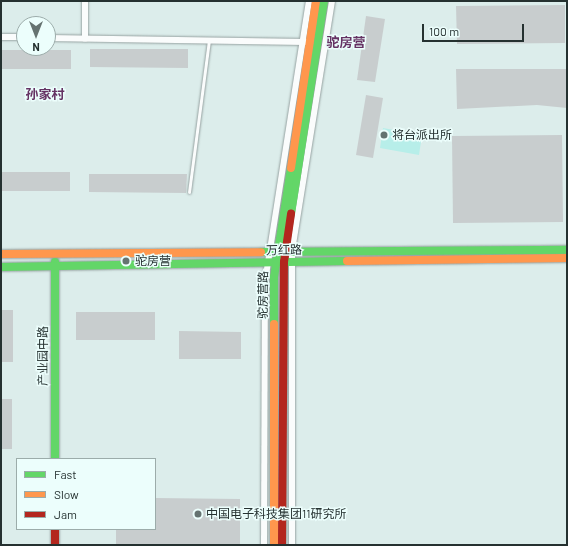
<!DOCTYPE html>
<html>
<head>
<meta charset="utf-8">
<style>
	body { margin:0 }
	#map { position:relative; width:568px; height:546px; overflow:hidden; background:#dcedeb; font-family:Barlow,"Noto Sans SC",sans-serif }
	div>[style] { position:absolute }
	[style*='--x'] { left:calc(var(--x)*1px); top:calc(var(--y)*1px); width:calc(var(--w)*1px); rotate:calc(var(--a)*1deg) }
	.green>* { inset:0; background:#b7eee9 }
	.building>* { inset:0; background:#c8cdce }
	.roads { filter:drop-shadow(0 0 1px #96a2a1) drop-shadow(0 0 1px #96a2a1) }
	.lane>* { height:3px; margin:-1.5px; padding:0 1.5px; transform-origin:1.5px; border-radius:1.5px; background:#fafcfc }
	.street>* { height:5.5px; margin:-2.75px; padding:0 2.75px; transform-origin:2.75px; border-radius:2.75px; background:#fafcfc }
	.fast>* { height:8px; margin:-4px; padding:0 4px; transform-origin:4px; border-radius:4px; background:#63d668 }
	.slow>* { height:8px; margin:-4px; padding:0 4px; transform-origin:4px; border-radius:4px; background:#ff974d }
	.jam>* { height:8px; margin:-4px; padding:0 4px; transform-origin:4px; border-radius:4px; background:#b3261e }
	.dots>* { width:11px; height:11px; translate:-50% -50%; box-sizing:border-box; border:2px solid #ecfefc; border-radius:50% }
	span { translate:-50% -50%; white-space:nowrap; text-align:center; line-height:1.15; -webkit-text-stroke:3px #ecfefc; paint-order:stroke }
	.poi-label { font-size:12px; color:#253130 }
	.left { translate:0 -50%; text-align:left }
	.street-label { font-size:12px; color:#253130 }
	.neighbourhood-label { font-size:13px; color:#653263; font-weight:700 }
	.frame { position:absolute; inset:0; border:2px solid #253130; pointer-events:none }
	.legend { position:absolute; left:16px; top:458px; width:140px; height:72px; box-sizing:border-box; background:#ecfefc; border:1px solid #9cacaa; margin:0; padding:5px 7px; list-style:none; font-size:12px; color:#253130 }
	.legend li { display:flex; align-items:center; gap:8px; height:20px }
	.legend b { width:20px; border:1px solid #9cacaa }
	.north { position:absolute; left:16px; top:16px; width:40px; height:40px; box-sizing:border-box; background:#ecfefc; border:1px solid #9cacaa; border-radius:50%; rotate:180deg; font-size:11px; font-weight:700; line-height:16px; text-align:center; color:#253130 }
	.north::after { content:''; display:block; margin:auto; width:14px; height:18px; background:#657371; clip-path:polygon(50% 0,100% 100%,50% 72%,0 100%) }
	.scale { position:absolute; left:422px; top:24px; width:102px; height:18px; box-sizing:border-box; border:2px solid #253130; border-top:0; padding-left:5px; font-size:12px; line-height:14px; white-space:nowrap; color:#253130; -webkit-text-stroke:3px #ecfefc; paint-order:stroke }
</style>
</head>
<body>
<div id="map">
	<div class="green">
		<div style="clip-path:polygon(383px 128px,422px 135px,419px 155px,380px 148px)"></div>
	</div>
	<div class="building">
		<div style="clip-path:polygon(565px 5px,565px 43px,457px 44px,456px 6px)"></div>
		<div style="clip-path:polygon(366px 16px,385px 19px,375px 82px,357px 80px)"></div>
		<div style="clip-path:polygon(90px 49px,188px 49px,188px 68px,90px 67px)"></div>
		<div style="clip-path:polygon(1px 50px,71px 50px,71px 69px,1px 69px)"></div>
		<div style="clip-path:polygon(456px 69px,567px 69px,567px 108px,537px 105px,457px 109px)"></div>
		<div style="clip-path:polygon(366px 95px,383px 98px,373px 158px,356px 155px)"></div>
		<div style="clip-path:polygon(562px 135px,563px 222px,453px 223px,452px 136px)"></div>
		<div style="clip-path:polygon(1px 172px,70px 172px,70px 191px,1px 191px)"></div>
		<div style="clip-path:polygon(89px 174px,187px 174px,186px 193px,89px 192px)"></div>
		<div style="clip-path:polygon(1px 310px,13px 310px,13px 362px,1px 362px)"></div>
		<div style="clip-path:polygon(76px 312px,155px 312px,155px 340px,76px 340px)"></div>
		<div style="clip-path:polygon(179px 331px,241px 332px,241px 359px,179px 359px)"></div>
		<div style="clip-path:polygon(1px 399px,12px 399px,12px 449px,1px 449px)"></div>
		<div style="clip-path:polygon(155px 498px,240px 499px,240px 545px,116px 545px,116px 529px,155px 529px)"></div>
	</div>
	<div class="roads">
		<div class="lane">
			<div style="--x:189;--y:192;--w:152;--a:-82.5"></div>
		</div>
		<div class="street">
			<div style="--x:1;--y:37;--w:23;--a:0"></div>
			<div style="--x:48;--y:38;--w:257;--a:0.9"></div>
			<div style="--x:85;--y:39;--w:38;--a:-90"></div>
			<div style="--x:264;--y:545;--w:263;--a:-89.8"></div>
			<div style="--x:265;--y:282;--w:284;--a:-81.1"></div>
			<div style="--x:292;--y:545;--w:294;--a:-90"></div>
			<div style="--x:292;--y:251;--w:253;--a:-80.9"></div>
		</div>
		<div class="fast">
			<div style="--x:291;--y:214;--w:216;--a:-81.2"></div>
			<div style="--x:261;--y:252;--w:306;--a:-0.4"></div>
			<div style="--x:55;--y:262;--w:197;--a:90"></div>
			<div style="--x:1;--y:267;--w:346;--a:-1"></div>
			<div style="--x:274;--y:324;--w:47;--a:-90"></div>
			<div style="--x:274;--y:277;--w:110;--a:-81.1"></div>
		</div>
		<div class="slow">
			<div style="--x:291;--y:168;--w:169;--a:-81.5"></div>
			<div style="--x:1;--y:254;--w:260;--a:-0.4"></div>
			<div style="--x:347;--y:261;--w:220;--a:-0.8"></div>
			<div style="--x:274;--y:324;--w:221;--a:90"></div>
		</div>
		<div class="jam">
			<div style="--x:55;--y:529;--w:16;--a:90"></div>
			<div style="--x:282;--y:545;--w:283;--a:-89.6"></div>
			<div style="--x:284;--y:262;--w:49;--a:-81.7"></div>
		</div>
	</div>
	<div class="dots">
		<div style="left:384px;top:135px;background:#657371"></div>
		<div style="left:126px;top:261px;background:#657371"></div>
		<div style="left:198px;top:514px;background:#657371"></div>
	</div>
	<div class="poi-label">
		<span class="left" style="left:392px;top:135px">将台派出所</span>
		<span class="left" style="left:135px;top:261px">驼房营</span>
		<span class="left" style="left:206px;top:514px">中国电子科技集团11研究所</span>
	</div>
	<div class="street-label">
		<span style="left:284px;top:250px;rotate:-1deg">万红路</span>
		<span style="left:263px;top:295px;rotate:-89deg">驼房营路</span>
		<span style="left:43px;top:356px;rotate:-90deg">产业园中路</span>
	</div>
	<div class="neighbourhood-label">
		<span style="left:346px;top:42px">驼房营</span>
		<span style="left:45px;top:94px">孙家村</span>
	</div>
	<div class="frame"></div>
	<ul class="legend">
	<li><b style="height:5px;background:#63d668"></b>Fast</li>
	<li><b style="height:5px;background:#ff974d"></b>Slow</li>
	<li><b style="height:5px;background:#b3261e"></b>Jam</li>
	</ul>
	<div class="north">N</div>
	<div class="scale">100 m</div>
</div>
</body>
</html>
